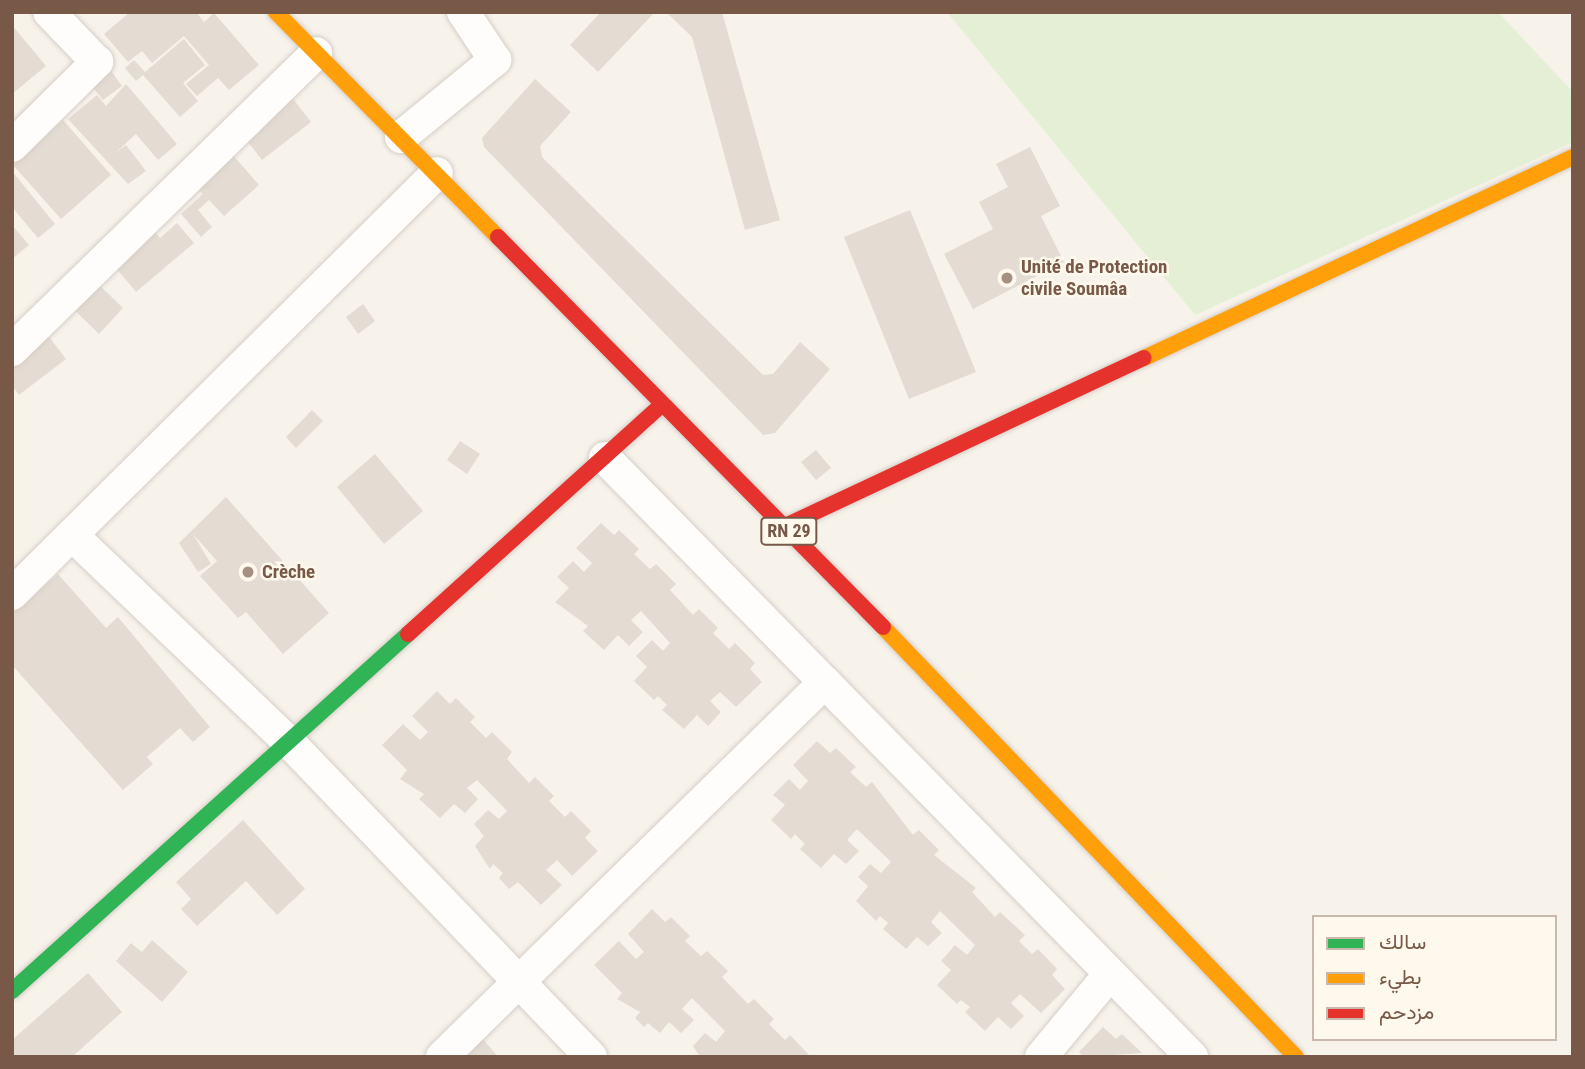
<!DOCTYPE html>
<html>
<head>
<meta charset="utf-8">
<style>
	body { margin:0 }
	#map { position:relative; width:1585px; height:1069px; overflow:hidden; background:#f7f3eb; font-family:"Roboto Condensed",Vazirmatn,sans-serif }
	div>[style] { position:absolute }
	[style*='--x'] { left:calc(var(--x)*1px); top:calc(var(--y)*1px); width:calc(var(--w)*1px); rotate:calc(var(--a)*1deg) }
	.green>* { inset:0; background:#e4efd5 }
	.building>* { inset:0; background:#e4dbd2 }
	.roads { filter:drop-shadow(0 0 2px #d6cec8) drop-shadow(0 0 2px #d6cec8) }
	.street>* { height:32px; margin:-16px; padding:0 16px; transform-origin:16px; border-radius:16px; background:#fefdfc }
	.fast>* { height:16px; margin:-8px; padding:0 8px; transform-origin:8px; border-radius:8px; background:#30b455 }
	.slow>* { height:16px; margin:-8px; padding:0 8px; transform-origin:8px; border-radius:8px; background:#ff9f0a }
	.jam>* { height:16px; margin:-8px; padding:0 8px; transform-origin:8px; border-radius:8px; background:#e5322d }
	.dots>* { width:19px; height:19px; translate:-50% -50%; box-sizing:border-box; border:4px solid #fff8ed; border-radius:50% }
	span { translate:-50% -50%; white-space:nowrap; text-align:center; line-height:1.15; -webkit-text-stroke:5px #fff8ed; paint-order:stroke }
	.shield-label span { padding:2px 5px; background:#fff8ed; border:2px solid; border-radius:5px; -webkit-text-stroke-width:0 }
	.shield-label { font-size:18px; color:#785948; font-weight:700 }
	.poi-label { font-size:19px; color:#785948; font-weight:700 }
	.left { translate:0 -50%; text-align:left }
	.frame { position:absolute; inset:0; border:14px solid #785948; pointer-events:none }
	.legend { position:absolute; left:1312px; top:915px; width:245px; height:126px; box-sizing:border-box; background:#fff8ed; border:2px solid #c9b8ab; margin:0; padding:9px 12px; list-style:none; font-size:21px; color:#785948 }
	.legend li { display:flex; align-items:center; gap:14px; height:35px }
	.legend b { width:35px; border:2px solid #c9b8ab }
</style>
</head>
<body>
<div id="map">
	<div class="green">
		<div style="clip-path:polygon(947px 12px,1498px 12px,1573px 92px,1573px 142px,1195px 315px)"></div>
	</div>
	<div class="building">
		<div style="clip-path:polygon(130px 12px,196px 12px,204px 22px,214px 13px,259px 65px,229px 90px,218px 78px,197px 96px,186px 84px,209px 65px,184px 36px,152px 63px,142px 51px,128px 62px,104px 34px)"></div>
		<div style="clip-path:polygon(601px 12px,655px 12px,598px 72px,570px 45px)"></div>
		<div style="clip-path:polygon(666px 12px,722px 12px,780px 220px,745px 230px,692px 37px)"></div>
		<div style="clip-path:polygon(12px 25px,46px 66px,12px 94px)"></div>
		<div style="clip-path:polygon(184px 39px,205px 65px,183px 83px,198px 101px,180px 117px,143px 75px,136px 81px,125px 68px,134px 60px,145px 72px)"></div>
		<div style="clip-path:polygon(109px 68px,122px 86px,103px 100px,89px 83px)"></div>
		<div style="clip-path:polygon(535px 79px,571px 112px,540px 146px,542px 157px,763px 375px,773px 374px,800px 342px,830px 369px,775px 433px,763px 435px,484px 147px,482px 138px)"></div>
		<div style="clip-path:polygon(126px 84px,177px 144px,158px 160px,136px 134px,114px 154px,126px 145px,146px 171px,128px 184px,68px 119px,97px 95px,106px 106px)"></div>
		<div style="clip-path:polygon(287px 91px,311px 122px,262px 160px,238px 129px)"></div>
		<div style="clip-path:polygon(63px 120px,111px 175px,61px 219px,13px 165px)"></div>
		<div style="clip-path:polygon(225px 146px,259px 185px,224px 216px,209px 200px,198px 210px,212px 227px,201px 237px,181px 214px,203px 194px,189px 179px)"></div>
		<div style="clip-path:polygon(1030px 147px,1060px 206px,1041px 216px,1064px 262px,973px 309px,944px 254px,993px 229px,979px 202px,1008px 187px,996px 164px)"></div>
		<div style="clip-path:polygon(12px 171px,55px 224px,38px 238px,12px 207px)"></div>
		<div style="clip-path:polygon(910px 210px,976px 372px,909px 399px,844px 237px)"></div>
		<div style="clip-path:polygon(143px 217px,160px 238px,177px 223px,194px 243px,136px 292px,102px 251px)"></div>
		<div style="clip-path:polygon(12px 225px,29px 245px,12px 259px)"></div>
		<div style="clip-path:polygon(84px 270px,123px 308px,99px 334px,60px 296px)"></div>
		<div style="clip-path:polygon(363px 304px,375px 321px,358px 334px,346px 317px)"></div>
		<div style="clip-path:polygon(40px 325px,66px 359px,19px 395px,12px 386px,12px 346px)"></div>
		<div style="clip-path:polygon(312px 410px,323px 421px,296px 448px,286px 437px)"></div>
		<div style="clip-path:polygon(460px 441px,480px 454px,467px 474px,447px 460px)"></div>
		<div style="clip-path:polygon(816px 450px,831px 468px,816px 480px,801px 462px)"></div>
		<div style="clip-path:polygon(375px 454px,423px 511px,384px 544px,337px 487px)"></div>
		<div style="clip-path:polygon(226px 497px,329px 613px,283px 654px,246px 612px,238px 618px,200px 576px,217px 561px,193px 534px,211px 564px,198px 572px,179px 543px)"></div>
		<div style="clip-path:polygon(601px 523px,614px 535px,619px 530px,639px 549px,634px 554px,650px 569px,656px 564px,676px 584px,670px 590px,693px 615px,699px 609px,718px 628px,713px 633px,729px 649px,735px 643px,755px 663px,750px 669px,762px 682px,736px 707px,720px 692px,710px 701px,721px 712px,708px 726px,697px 715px,684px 729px,662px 710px,667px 705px,658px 696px,654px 700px,634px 681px,647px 667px,636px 656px,652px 640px,663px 651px,670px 643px,641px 611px,631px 620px,643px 632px,629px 646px,618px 635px,604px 650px,583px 631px,588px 626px,555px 602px,569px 588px,557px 577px,573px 561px,584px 572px,592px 563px,576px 548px)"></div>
		<div style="clip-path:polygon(58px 574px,106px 628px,118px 617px,210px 727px,193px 742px,180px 728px,147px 757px,153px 764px,123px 790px,12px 665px,12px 614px)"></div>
		<div style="clip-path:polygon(437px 691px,450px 704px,456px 698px,475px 717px,470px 722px,486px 738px,492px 732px,512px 752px,507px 759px,529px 783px,535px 777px,554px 796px,549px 801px,565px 817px,571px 811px,591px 831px,585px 838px,598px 851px,572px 876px,557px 860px,546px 870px,562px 885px,541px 905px,518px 882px,509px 889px,499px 878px,503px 873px,493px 864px,490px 869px,475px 846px,484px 836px,474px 824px,488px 810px,499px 819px,507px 811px,477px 780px,467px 788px,478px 799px,465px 813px,454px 804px,440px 818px,419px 799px,424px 794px,400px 779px,407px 770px,382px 745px,403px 724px,420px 740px,428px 732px,412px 716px)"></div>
		<div style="clip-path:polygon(817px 741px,830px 753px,836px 748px,856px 767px,850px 772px,866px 787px,872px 782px,913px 835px,919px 830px,939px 850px,934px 855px,976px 888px,972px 892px,995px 917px,1000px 912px,1025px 935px,1019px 941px,1032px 954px,1038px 949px,1057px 969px,1052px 975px,1065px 989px,1041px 1013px,1020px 994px,1011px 1003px,1024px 1016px,1011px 1029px,998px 1017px,985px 1031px,965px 1012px,970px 1007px,961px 1000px,957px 1004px,937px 985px,951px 970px,941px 961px,955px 945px,967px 955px,975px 945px,940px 911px,931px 922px,942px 933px,928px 946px,917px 937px,906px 949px,883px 929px,888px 923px,880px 916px,876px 921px,856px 901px,868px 886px,858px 877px,870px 864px,881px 873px,891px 862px,857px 829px,847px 840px,859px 851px,846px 864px,834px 854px,821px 868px,800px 849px,805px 844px,795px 834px,791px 839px,771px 820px,785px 805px,773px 795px,789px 779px,800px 790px,808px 781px,793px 765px)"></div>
		<div style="clip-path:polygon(243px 820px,305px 889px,277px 915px,246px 881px,197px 926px,181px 909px,191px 899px,176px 882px)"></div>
		<div style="clip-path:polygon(652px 909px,665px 922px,671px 917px,690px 936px,685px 941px,701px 956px,707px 951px,728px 971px,722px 977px,748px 1004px,754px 999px,774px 1019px,769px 1024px,785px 1040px,790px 1035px,811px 1057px,700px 1057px,693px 1046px,705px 1033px,716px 1042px,725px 1031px,692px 998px,682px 1009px,694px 1020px,681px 1033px,669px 1022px,660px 1033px,648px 1023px,644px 1027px,635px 1018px,640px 1012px,617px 999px,622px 993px,594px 965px,619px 941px,636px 959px,644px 952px,628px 934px)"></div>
		<div style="clip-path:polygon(152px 940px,188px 972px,162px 1002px,116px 961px,131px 943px,142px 952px)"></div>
		<div style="clip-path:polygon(88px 973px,122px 1012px,72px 1057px,12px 1057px,12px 1040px)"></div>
		<div style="clip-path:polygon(1103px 1027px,1116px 1039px,1122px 1034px,1142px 1053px,1084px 1057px,1079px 1052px)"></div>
		<div style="clip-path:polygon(483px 1039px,498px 1057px,463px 1057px)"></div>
	</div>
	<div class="roads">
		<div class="street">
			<div style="--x:401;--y:137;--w:122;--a:-39.3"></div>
			<div style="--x:495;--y:60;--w:58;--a:-123.7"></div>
			<div style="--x:12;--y:146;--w:120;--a:-44.7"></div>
			<div style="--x:97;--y:62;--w:69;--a:-133.8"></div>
			<div style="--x:12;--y:350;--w:425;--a:-44.3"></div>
			<div style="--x:605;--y:458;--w:839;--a:45.58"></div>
			<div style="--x:72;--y:535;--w:301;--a:43.7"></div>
			<div style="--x:290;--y:743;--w:435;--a:46.2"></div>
			<div style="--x:12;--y:594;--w:598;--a:-44.73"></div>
			<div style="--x:442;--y:1057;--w:536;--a:-44.4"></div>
			<div style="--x:1041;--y:1057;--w:108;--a:-50.3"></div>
		</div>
		<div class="fast">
			<div style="--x:12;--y:991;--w:533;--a:-42.04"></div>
		</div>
		<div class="slow">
			<div style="--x:276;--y:12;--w:316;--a:45.4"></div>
			<div style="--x:1144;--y:358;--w:474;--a:-25.1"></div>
			<div style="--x:883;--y:627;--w:596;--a:46.16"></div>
		</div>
		<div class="jam">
			<div style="--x:498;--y:237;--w:548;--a:45.37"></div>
			<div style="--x:785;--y:526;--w:396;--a:-25.1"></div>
			<div style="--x:408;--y:634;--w:341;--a:-42.1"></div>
		</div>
	</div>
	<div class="dots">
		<div style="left:1007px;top:278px;background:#a48f81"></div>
		<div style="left:248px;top:572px;background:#a48f81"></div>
	</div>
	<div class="shield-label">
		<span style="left:789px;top:531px">RN 29</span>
	</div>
	<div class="poi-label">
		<span class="left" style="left:1021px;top:278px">Unité de Protection<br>civile Soumâa</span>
		<span class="left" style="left:262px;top:572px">Crèche</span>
	</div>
	<div class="frame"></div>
	<ul class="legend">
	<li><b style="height:9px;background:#30b455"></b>سالك</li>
	<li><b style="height:9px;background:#ff9f0a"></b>بطيء</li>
	<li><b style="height:9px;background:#e5322d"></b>مزدحم</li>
	</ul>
</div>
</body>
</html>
